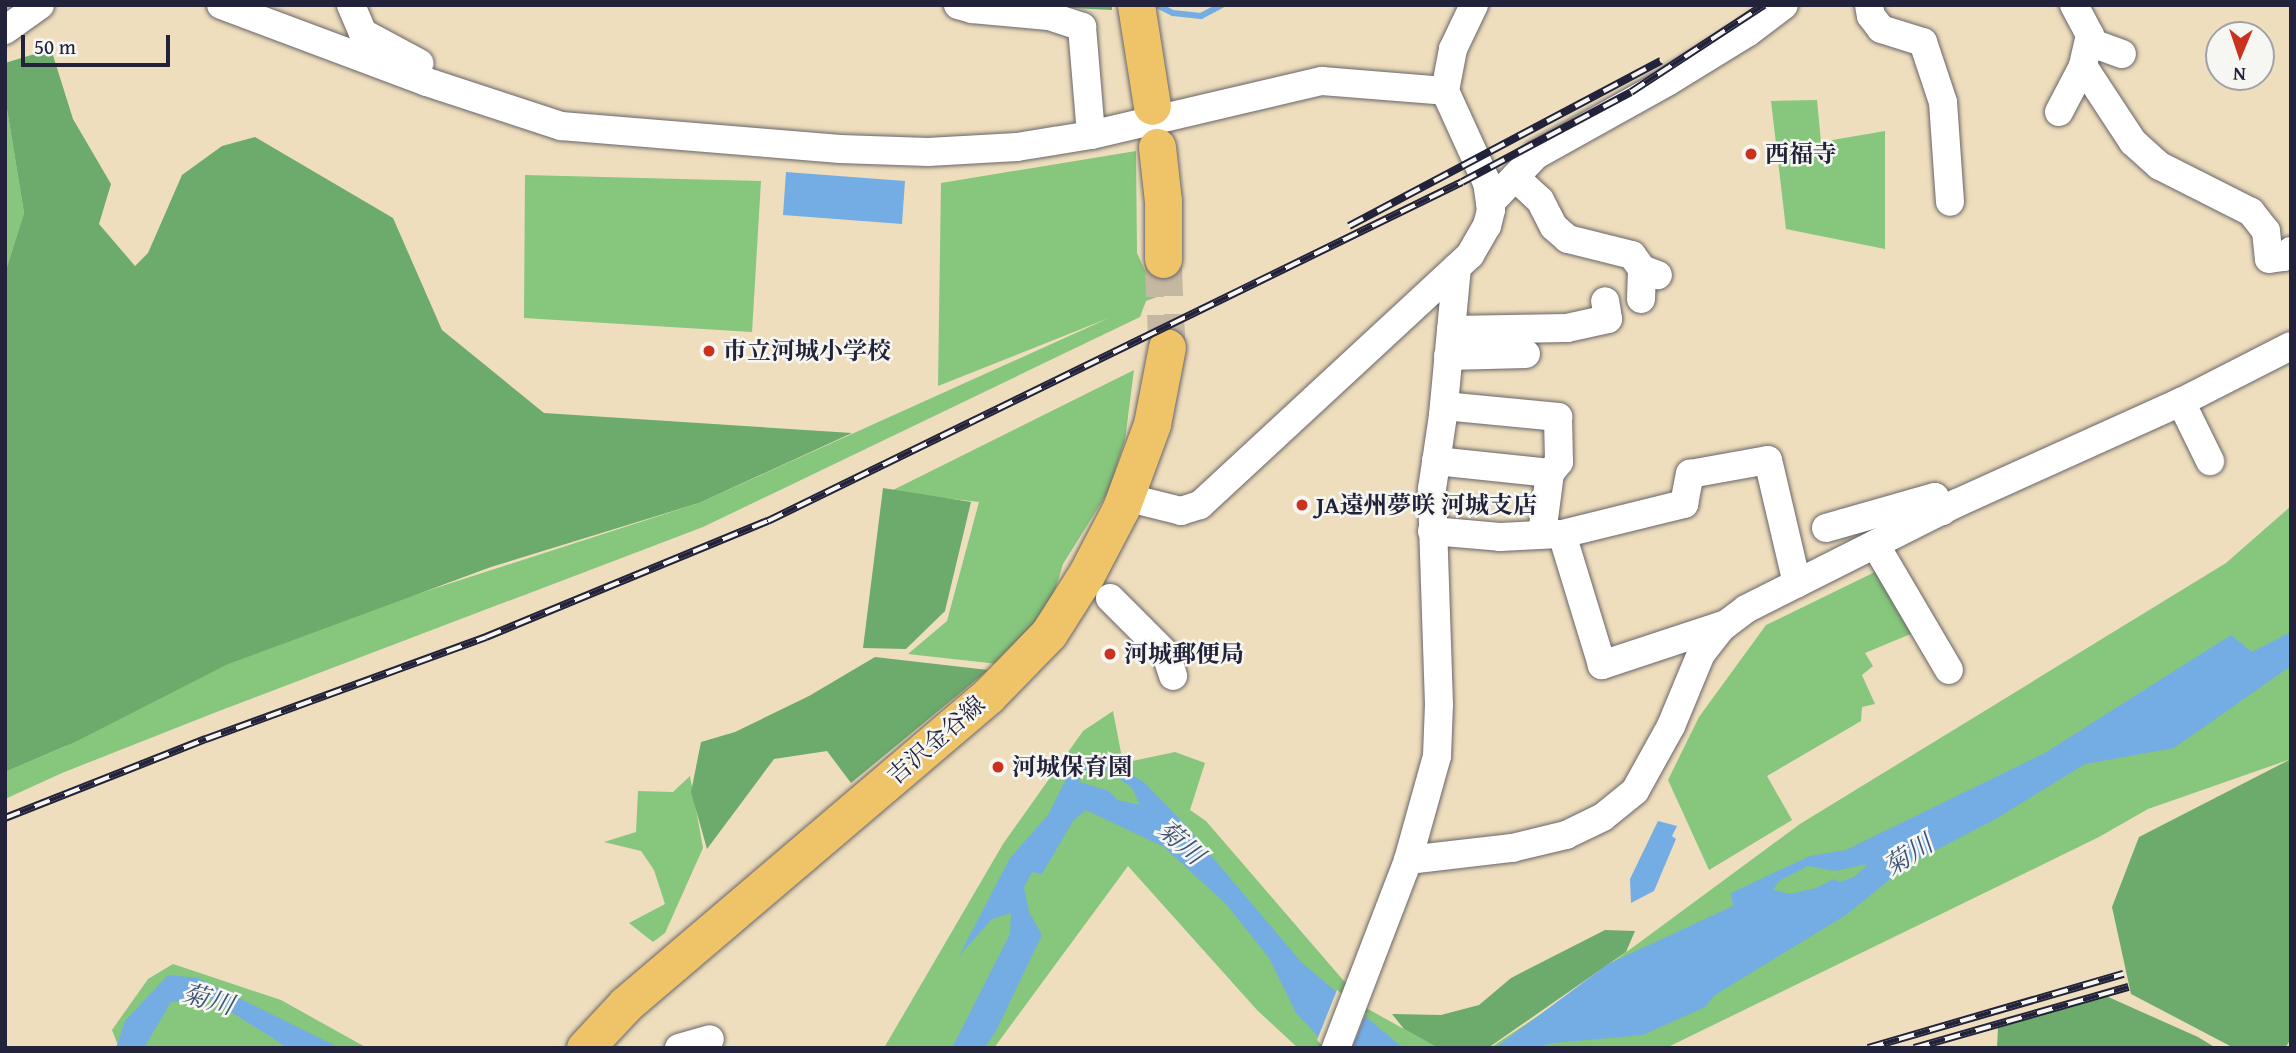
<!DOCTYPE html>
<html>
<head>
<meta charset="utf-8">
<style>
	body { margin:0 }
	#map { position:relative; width:2296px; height:1053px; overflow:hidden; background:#eedebd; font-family:"Gentium Book Plus","Noto Serif JP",serif }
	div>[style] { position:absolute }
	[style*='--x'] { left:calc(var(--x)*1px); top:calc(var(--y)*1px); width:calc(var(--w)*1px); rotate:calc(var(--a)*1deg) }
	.green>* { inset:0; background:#86c67d }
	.forest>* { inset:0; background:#6cab6c }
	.water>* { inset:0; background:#74ade4 }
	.pier>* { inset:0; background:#eedebd }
	.stream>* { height:6px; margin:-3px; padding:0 3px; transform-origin:3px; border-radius:3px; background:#74ade4 }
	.major-tunnel>* { height:37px; margin-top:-18.5px; transform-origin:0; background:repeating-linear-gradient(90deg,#c5b8a3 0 37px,transparent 0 55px) }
	.roads { filter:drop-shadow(0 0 2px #696468) drop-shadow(0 0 2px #696468) }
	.minor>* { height:28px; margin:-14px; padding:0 14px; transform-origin:14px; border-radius:14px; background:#fff }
	.major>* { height:37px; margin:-18.5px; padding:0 18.5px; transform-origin:18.5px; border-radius:18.5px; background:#efc469 }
	.rail>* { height:8px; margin-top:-4px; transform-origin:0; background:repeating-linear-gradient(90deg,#f6f6f2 0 16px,#22223b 0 32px); box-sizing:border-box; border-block:2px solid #22223b }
	.dots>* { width:19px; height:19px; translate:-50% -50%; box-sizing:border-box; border:4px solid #f6f6f2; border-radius:50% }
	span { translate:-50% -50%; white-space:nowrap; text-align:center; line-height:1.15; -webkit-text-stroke:5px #f6f6f2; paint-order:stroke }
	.poi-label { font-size:24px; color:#22223b; font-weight:700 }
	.left { translate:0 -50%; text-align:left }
	.street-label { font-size:24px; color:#22223b }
	.water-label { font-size:26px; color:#3f5376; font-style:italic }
	.frame { position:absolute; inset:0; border:7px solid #22223b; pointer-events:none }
	.north { position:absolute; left:2205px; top:21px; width:70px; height:70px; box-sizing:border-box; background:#f6f6f2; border:2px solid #a1a1a9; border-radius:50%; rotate:182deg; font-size:19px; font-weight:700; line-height:28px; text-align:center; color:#22223b }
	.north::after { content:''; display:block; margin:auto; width:24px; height:32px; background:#c8321e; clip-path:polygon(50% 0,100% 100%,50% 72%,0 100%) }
	.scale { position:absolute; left:21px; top:35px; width:149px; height:32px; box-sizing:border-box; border:4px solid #22223b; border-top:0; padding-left:9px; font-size:21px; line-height:24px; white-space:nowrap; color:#22223b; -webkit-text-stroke:5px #f6f6f2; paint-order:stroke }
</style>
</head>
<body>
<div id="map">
	<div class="green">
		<div style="clip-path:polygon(5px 97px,24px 213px,5px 273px)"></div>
		<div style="clip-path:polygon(1817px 100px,1821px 142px,1885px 131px,1885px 249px,1786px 229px,1771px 101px)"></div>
		<div style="clip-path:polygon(1136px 151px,1137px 253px,1157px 297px,1146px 301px,1140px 317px,703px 527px,219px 711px,62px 773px,5px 799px,5px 772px,66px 746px,219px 658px,699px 503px,1109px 318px,938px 386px,941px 183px)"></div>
		<div style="clip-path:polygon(525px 175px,761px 181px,752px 332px,524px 318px)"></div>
		<div style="clip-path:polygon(1134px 370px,1125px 440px,1108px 492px,1063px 564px,1050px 606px,998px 664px,908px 654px,947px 621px,979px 502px,889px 492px)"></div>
		<div style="clip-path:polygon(2291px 506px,2291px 759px,2148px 809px,2099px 837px,1666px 1048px,1490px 1048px,1556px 1004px,1800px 824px,2226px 563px)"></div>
		<div style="clip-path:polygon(1877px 571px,1913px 633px,1865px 653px,1873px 666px,1862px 675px,1875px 704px,1862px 707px,1861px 721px,1767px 776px,1792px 820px,1709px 870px,1668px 780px,1699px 717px,1766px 625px)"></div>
		<div style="clip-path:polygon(1113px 711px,1123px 763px,1175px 752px,1205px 763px,1190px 810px,1206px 821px,1368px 1009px,1438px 1048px,1298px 1048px,1257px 1010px,1128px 866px,994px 1048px,884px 1048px,1003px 844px,1083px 731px)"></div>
		<div style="clip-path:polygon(690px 776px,703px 848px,665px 933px,653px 942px,629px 923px,665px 904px,654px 870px,641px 851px,604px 842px,636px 832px,638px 791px,673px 792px)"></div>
		<div style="clip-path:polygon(173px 964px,281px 1000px,367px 1048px,119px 1048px,112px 1030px,148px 979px)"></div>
	</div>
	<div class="forest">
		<div style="clip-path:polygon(1013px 5px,1112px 5px,1112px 10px)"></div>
		<div style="clip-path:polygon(51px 49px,73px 119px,111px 184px,99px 224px,135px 266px,148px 253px,182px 175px,222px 146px,255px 137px,393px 218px,442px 330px,544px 413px,852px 433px,699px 503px,491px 567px,228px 664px,75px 742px,5px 772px,5px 273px,24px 213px,5px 97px,5px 63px)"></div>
		<div style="clip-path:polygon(883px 488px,971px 502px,945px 611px,906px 649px,863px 648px)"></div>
		<div style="clip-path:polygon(875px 657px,988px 670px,851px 783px,827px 751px,774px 759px,707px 849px,691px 792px,701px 742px,735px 732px,809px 696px)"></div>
		<div style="clip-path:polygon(2291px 759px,2291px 1039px,2285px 1048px,2234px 1048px,2131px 994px,2112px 907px,2139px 837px)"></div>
		<div style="clip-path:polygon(1605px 930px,1635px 931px,1626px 952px,1488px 1048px,1438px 1048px,1404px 1029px,1392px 1014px,1441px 1015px,1479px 1005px,1511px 978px)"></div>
		<div style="clip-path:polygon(2106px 996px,2198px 1037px,2216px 1048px,1997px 1048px,1998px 1028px)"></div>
	</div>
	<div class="water">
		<div style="clip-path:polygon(786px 172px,905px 181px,902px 224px,783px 215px)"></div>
		<div style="clip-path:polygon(evenodd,2291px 632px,2291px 666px,2174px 748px,2085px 764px,1994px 820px,1909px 864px,1846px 915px,1715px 995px,1705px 1007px,1643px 1035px,1553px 1043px,1535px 1048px,1495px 1048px,1608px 964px,1733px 906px,1731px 893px,1810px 856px,1846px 850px,2045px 753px,2231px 635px,2252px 652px,2291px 632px,1868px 864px,1854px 877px,1840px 882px,1834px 879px,1816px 888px,1790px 894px,1773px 890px,1779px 881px,1808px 866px,1835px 871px,1868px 864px)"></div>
		<div style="clip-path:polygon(evenodd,1101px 756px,1145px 783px,1187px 827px,1301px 962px,1403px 1048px,1329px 1048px,1296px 1013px,1269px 958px,1226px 904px,1164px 847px,1086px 810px,1073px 821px,1042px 874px,1032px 872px,1024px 887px,1029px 912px,1042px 935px,995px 1033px,984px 1048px,952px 1048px,1010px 934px,1011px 913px,992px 919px,959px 956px,1010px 858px,1048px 815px,1066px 779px,1085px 762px,1101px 756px,1092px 766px,1108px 770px,1132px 788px,1140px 805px,1118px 800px,1109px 791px,1079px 782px,1083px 772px,1092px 766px)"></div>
		<div style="clip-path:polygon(1658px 821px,1677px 826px,1672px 836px,1676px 839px,1654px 891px,1631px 903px,1630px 879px)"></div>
		<div style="clip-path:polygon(168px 975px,198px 978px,340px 1048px,288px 1048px,211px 999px,171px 1002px,144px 1048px,116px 1048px,125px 1021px)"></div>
	</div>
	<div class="pier">
		<div style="clip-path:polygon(1337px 990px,1366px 1013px,1352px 1048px,1324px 1048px,1317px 1040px)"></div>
	</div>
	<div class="stream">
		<div style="--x:1157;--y:5;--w:18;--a:27"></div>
		<div style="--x:1173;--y:13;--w:28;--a:6"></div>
		<div style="--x:1201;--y:16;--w:24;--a:-28"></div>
	</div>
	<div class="major-tunnel">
		<div style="--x:1163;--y:259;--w:88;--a:87.4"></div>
	</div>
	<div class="roads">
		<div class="minor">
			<div style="--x:221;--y:5;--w:220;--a:20.5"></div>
			<div style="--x:427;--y:82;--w:141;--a:18.2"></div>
			<div style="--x:561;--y:126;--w:280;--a:4.7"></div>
			<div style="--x:840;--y:149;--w:88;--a:2"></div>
			<div style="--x:928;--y:152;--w:89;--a:-3.2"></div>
			<div style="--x:1017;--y:147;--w:75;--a:-9.2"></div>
			<div style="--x:1091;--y:135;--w:237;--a:-13.2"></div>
			<div style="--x:1322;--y:81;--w:123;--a:4.6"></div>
			<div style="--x:351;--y:5;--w:30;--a:67"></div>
			<div style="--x:363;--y:33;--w:64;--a:28.2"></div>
			<div style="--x:958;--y:5;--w:15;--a:16"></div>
			<div style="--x:972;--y:9;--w:77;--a:5.2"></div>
			<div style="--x:1049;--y:16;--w:35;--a:18"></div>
			<div style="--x:1082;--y:27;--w:108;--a:85.2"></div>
			<div style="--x:1869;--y:5;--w:11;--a:80"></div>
			<div style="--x:1871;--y:16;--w:16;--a:52"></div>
			<div style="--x:1881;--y:29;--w:44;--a:17.2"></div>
			<div style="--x:1923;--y:42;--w:63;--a:71.6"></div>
			<div style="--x:1943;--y:102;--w:100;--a:86"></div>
			<div style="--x:2074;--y:5;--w:34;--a:62"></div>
			<div style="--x:2090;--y:35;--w:32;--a:103"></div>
			<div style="--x:2083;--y:66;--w:91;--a:56.7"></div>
			<div style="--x:2133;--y:142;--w:36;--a:42"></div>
			<div style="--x:2160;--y:166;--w:102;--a:26.8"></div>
			<div style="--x:2251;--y:212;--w:24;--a:52"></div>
			<div style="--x:2266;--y:231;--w:28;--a:84"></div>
			<div style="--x:2269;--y:259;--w:15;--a:-8"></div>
			<div style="--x:2284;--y:257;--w:9;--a:-41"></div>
			<div style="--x:5;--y:30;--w:43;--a:-35.5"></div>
			<div style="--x:2089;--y:42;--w:35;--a:20"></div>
			<div style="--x:2059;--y:112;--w:52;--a:-62.4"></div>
			<div style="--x:1515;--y:177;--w:34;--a:43"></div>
			<div style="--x:1540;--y:200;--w:30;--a:63"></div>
			<div style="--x:1554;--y:227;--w:18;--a:41"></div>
			<div style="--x:1568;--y:239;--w:66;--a:14"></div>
			<div style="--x:1632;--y:255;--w:17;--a:54"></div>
			<div style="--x:1642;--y:269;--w:17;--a:21"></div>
			<div style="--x:1490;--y:203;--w:66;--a:-46.2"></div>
			<div style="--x:1536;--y:155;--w:150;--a:-29.1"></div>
			<div style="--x:1667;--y:82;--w:94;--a:-31.5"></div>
			<div style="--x:1747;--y:33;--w:46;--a:-37.1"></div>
			<div style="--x:1641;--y:299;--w:30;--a:-88"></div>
			<div style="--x:1451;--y:330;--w:116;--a:-1"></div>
			<div style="--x:1567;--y:328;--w:42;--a:-12.4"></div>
			<div style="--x:1608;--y:319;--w:18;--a:-99"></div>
			<div style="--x:1448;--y:356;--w:78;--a:-1.5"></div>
			<div style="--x:2181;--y:402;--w:66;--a:63.8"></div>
			<div style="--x:1444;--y:406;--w:115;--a:5.5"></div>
			<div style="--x:1558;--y:417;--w:45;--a:88.7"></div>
			<div style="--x:1559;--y:462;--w:14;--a:129"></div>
			<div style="--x:1436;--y:461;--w:115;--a:6"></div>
			<div style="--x:1550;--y:473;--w:62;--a:97.5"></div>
			<div style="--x:1125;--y:497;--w:58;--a:14"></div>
			<div style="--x:1181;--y:511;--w:20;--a:-18"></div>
			<div style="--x:1200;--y:505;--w:368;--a:-42.8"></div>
			<div style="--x:1470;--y:255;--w:34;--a:-60"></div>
			<div style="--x:1487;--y:226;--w:16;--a:-76"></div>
			<div style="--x:1491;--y:210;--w:27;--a:-98"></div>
			<div style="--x:1487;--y:183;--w:101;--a:-114.5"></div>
			<div style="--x:1445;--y:91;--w:43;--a:-79.2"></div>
			<div style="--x:1453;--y:49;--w:49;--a:-64.5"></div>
			<div style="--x:1826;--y:528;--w:113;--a:-15.9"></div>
			<div style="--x:1935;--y:497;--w:16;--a:63"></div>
			<div style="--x:1432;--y:531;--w:68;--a:5"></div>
			<div style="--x:1500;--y:537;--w:59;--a:-2.9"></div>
			<div style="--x:1875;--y:544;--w:146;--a:59.6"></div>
			<div style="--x:1110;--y:598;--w:79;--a:45"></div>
			<div style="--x:1166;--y:654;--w:23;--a:72"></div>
			<div style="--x:1726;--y:624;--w:131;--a:161.7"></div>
			<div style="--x:1602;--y:665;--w:137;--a:-107"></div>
			<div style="--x:1562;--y:534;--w:126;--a:-13.8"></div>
			<div style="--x:1684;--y:504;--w:31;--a:-79"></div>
			<div style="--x:1690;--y:474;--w:79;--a:-10.2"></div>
			<div style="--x:1768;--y:460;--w:127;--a:76.8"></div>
			<div style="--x:1408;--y:860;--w:105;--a:-6.6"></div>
			<div style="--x:1512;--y:848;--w:56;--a:-13.5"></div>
			<div style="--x:1566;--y:835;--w:41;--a:-25.9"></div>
			<div style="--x:1603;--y:817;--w:41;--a:-39.1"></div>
			<div style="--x:1635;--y:791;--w:74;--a:-61"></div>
			<div style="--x:1671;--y:726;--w:78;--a:-67.4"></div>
			<div style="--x:1701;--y:654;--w:33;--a:-52"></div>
			<div style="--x:1721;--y:628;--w:31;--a:-37"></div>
			<div style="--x:1746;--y:609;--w:236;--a:-26.7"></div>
			<div style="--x:1957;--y:503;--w:246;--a:-24.3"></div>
			<div style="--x:2181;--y:402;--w:123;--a:-27"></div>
			<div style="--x:679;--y:1048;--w:32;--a:-16"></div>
			<div style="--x:1336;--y:1048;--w:201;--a:-69"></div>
			<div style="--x:1408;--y:860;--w:108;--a:-74.4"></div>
			<div style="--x:1437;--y:756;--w:51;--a:-87.8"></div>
			<div style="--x:1439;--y:705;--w:216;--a:-91.9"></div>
			<div style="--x:1432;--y:489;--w:75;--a:-81.5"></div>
			<div style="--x:1443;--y:415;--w:148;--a:-84.6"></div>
		</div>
		<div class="major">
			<div style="--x:1136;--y:5;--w:102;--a:81"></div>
			<div style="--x:1157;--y:147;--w:54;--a:83.7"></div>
			<div style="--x:1163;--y:201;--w:58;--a:90"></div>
			<div style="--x:585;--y:1048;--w:60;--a:-47"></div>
			<div style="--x:626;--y:1004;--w:475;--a:-40.4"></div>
			<div style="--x:988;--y:696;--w:88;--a:-45.9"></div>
			<div style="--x:1049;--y:633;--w:69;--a:-57.5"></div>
			<div style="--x:1086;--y:575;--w:76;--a:-62.4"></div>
			<div style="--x:1121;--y:508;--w:90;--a:-69.7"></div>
			<div style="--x:1152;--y:424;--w:78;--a:-79"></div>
		</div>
	</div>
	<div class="rail">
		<div style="--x:1349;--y:226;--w:353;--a:-27.9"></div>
		<div style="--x:5;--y:818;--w:216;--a:-21.5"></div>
		<div style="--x:206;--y:739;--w:298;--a:-20"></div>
		<div style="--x:486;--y:637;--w:305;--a:-22.4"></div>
		<div style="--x:768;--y:521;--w:772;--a:-26.03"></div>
		<div style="--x:1462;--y:182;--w:191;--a:-28"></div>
		<div style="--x:1631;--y:92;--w:159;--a:-33.2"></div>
		<div style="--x:1868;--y:1048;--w:266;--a:-16.2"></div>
		<div style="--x:1914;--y:1048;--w:223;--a:-15.9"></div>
	</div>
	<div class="dots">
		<div style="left:1751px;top:154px;background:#c8321e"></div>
		<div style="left:709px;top:351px;background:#c8321e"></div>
		<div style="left:1302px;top:505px;background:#c8321e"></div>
		<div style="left:1110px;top:654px;background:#c8321e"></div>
		<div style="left:998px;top:767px;background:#c8321e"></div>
	</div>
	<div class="poi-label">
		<span class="left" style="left:1765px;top:154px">西福寺</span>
		<span class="left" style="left:723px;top:351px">市立河城小学校</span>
		<span class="left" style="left:1316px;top:505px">JA遠州夢咲 河城支店</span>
		<span class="left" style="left:1124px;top:654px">河城郵便局</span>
		<span class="left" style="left:1012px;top:767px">河城保育園</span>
	</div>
	<div class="street-label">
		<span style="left:936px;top:740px;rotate:-41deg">吉沢金谷線</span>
	</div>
	<div class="water-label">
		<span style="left:1181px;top:842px;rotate:41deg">菊川</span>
		<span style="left:1908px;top:855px;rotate:-33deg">菊川</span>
		<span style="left:208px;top:999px;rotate:15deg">菊川</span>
	</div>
	<div class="frame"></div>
	<div class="north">N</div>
	<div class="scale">50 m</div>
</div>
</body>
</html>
